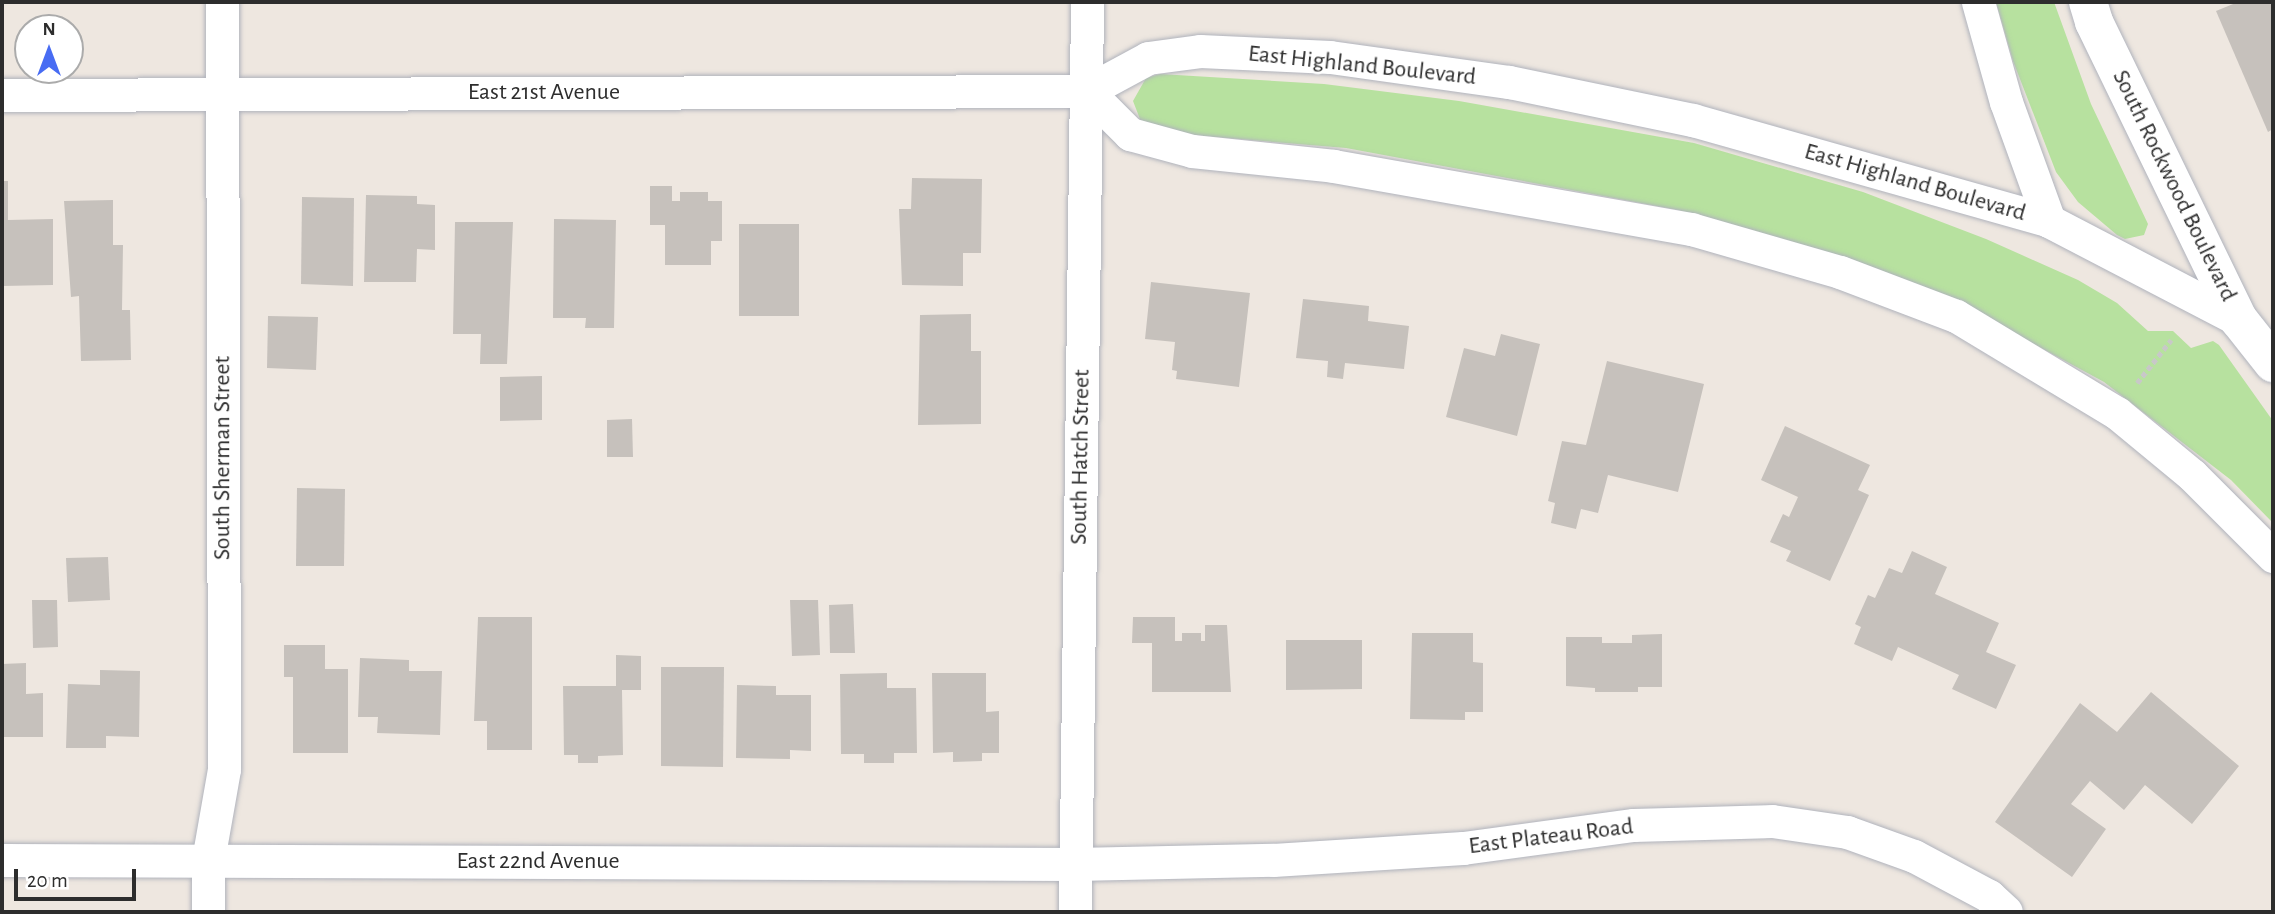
<!DOCTYPE html>
<html>
<head>
<meta charset="utf-8">
<style>
	body { margin:0 }
	#map { position:relative; width:2275px; height:914px; overflow:hidden; background:#eee7e0; font-family:"Alegreya Sans",sans-serif }
	div>[style] { position:absolute }
	[style*='--x'] { left:calc(var(--x)*1px); top:calc(var(--y)*1px); width:calc(var(--w)*1px); rotate:calc(var(--a)*1deg) }
	.green>* { inset:0; background:#b7e19f }
	.building>* { inset:0; background:#c6c1bc }
	.path>* { height:4.5px; margin-top:-2.25px; transform-origin:0; background:repeating-linear-gradient(90deg,#c8c8c8 0 5px,transparent 0 8.5px) }
	.roads { filter:drop-shadow(0 0 2px #b0b3bc) drop-shadow(0 0 2px #b0b3bc) }
	.street>* { height:33px; margin:-16.5px; padding:0 16.5px; transform-origin:16.5px; border-radius:16.5px; background:#fff }
	.secondary>* { height:38px; margin:-19px; padding:0 19px; transform-origin:19px; border-radius:19px; background:#fff }
	span { translate:-50% -50%; white-space:nowrap; text-align:center; line-height:1.15; -webkit-text-stroke:5px #fff; paint-order:stroke }
	.street-label { font-size:24px; color:#2d2d2d }
	.frame { position:absolute; inset:0; border:4px solid #2d2d2d; pointer-events:none }
	.north { position:absolute; left:14px; top:14px; width:70px; height:70px; box-sizing:border-box; background:#fff; border:2px solid #ababab; border-radius:50%; rotate:0deg; font-size:19px; font-weight:700; line-height:28px; text-align:center; color:#2d2d2d }
	.north::after { content:''; display:block; margin:auto; width:24px; height:32px; background:#486cf3; clip-path:polygon(50% 0,100% 100%,50% 72%,0 100%) }
	.scale { position:absolute; left:14px; top:869px; width:122px; height:32px; box-sizing:border-box; border:4px solid #2d2d2d; border-top:0; padding-left:9px; font-size:21px; line-height:24px; white-space:nowrap; color:#2d2d2d; -webkit-text-stroke:5px #fff; paint-order:stroke }
</style>
</head>
<body>
<div id="map">
	<div class="green">
		<div style="clip-path:polygon(1996px 2px,2054px 2px,2091px 104px,2148px 224px,2144px 235px,2125px 239px,2117px 235px,2078px 202px,2056px 172px,2013px 61px)"></div>
		<div style="clip-path:polygon(1160px 74px,1324px 84px,1459px 101px,1694px 143px,1863px 192px,1986px 239px,2078px 280px,2117px 303px,2148px 331px,2173px 331px,2191px 348px,2213px 341px,2219px 345px,2273px 421px,2273px 523px,2231px 480px,2104px 382px,1967px 308px,1678px 210px,1346px 148px,1155px 132px,1143px 127px,1133px 101px,1146px 78px)"></div>
	</div>
	<div class="building">
		<div style="clip-path:polygon(2238px 2px,2273px 2px,2273px 129px,2268px 132px,2216px 11px)"></div>
		<div style="clip-path:polygon(912px 178px,982px 179px,981px 253px,963px 253px,963px 286px,902px 285px,899px 209px,911px 209px)"></div>
		<div style="clip-path:polygon(2px 181px,8px 181px,8px 220px,53px 219px,53px 285px,2px 286px)"></div>
		<div style="clip-path:polygon(650px 186px,672px 186px,672px 201px,680px 201px,680px 192px,708px 192px,708px 201px,722px 201px,722px 241px,711px 241px,711px 265px,665px 265px,665px 225px,650px 225px)"></div>
		<div style="clip-path:polygon(366px 195px,417px 196px,417px 204px,435px 205px,435px 250px,417px 249px,416px 282px,364px 282px)"></div>
		<div style="clip-path:polygon(302px 197px,354px 198px,353px 286px,301px 284px)"></div>
		<div style="clip-path:polygon(113px 200px,113px 245px,123px 245px,122px 310px,130px 310px,131px 360px,81px 361px,79px 296px,71px 297px,64px 201px)"></div>
		<div style="clip-path:polygon(554px 219px,616px 220px,614px 328px,585px 328px,586px 318px,553px 318px)"></div>
		<div style="clip-path:polygon(455px 222px,513px 222px,507px 364px,480px 364px,481px 334px,453px 334px)"></div>
		<div style="clip-path:polygon(739px 224px,799px 224px,799px 316px,739px 316px)"></div>
		<div style="clip-path:polygon(1151px 282px,1250px 293px,1239px 387px,1176px 379px,1177px 371px,1172px 370px,1175px 342px,1145px 339px)"></div>
		<div style="clip-path:polygon(1303px 299px,1369px 306px,1368px 321px,1409px 326px,1404px 369px,1345px 363px,1343px 379px,1327px 377px,1328px 361px,1296px 358px)"></div>
		<div style="clip-path:polygon(971px 314px,971px 351px,981px 351px,981px 424px,918px 425px,920px 315px)"></div>
		<div style="clip-path:polygon(268px 316px,318px 317px,316px 370px,267px 368px)"></div>
		<div style="clip-path:polygon(1501px 334px,1540px 344px,1517px 436px,1446px 417px,1464px 348px,1495px 356px)"></div>
		<div style="clip-path:polygon(1607px 361px,1704px 384px,1678px 492px,1608px 475px,1598px 513px,1581px 509px,1576px 529px,1551px 523px,1555px 503px,1548px 501px,1562px 441px,1586px 445px)"></div>
		<div style="clip-path:polygon(542px 376px,542px 420px,500px 421px,500px 377px)"></div>
		<div style="clip-path:polygon(632px 419px,633px 457px,607px 457px,607px 420px)"></div>
		<div style="clip-path:polygon(1785px 426px,1870px 465px,1858px 490px,1869px 495px,1830px 581px,1786px 561px,1791px 551px,1770px 542px,1783px 514px,1789px 517px,1798px 497px,1761px 480px)"></div>
		<div style="clip-path:polygon(297px 488px,345px 489px,344px 566px,296px 566px)"></div>
		<div style="clip-path:polygon(1912px 551px,1947px 567px,1935px 594px,1999px 623px,1986px 652px,2016px 665px,1996px 709px,1952px 689px,1959px 675px,1898px 647px,1892px 661px,1854px 644px,1861px 627px,1855px 624px,1868px 595px,1875px 598px,1889px 568px,1902px 573px)"></div>
		<div style="clip-path:polygon(108px 557px,110px 600px,68px 602px,66px 558px)"></div>
		<div style="clip-path:polygon(32px 600px,57px 600px,58px 647px,33px 648px)"></div>
		<div style="clip-path:polygon(790px 600px,818px 600px,820px 655px,792px 656px)"></div>
		<div style="clip-path:polygon(853px 604px,855px 653px,830px 653px,829px 605px)"></div>
		<div style="clip-path:polygon(478px 617px,532px 617px,532px 750px,487px 750px,487px 721px,474px 721px)"></div>
		<div style="clip-path:polygon(1133px 617px,1175px 617px,1175px 641px,1182px 641px,1182px 633px,1201px 633px,1201px 641px,1205px 641px,1205px 625px,1227px 625px,1231px 692px,1152px 692px,1152px 643px,1132px 643px)"></div>
		<div style="clip-path:polygon(1412px 633px,1473px 633px,1473px 662px,1483px 663px,1483px 712px,1465px 712px,1465px 720px,1410px 719px)"></div>
		<div style="clip-path:polygon(1662px 634px,1662px 687px,1638px 687px,1638px 692px,1595px 692px,1595px 688px,1566px 686px,1566px 637px,1602px 637px,1602px 643px,1632px 643px,1632px 635px)"></div>
		<div style="clip-path:polygon(1286px 640px,1362px 640px,1362px 689px,1286px 690px)"></div>
		<div style="clip-path:polygon(284px 645px,325px 645px,325px 669px,348px 669px,348px 753px,293px 753px,293px 677px,284px 677px)"></div>
		<div style="clip-path:polygon(616px 655px,641px 656px,641px 690px,622px 690px,623px 755px,598px 756px,598px 763px,578px 763px,578px 755px,564px 755px,563px 686px,616px 686px)"></div>
		<div style="clip-path:polygon(360px 658px,409px 660px,409px 671px,442px 671px,440px 735px,377px 733px,378px 717px,358px 717px)"></div>
		<div style="clip-path:polygon(26px 663px,26px 694px,43px 693px,43px 737px,2px 737px,2px 664px)"></div>
		<div style="clip-path:polygon(661px 667px,724px 667px,723px 767px,661px 766px)"></div>
		<div style="clip-path:polygon(100px 670px,140px 671px,139px 737px,106px 736px,106px 748px,66px 748px,68px 684px,100px 685px)"></div>
		<div style="clip-path:polygon(887px 673px,887px 688px,916px 688px,917px 753px,894px 753px,894px 763px,864px 763px,864px 754px,841px 754px,840px 674px)"></div>
		<div style="clip-path:polygon(932px 673px,986px 673px,986px 712px,999px 711px,999px 753px,982px 753px,982px 761px,953px 762px,953px 752px,933px 753px)"></div>
		<div style="clip-path:polygon(737px 685px,776px 686px,776px 695px,811px 695px,811px 751px,790px 750px,790px 759px,736px 758px)"></div>
		<div style="clip-path:polygon(2151px 692px,2239px 766px,2192px 824px,2145px 785px,2124px 810px,2090px 781px,2071px 804px,2106px 829px,2072px 877px,1995px 822px,2080px 703px,2117px 732px)"></div>
	</div>
	<div class="path">
		<div style="--x:2137;--y:383;--w:55;--a:-51.7"></div>
	</div>
	<div class="roads">
		<div class="street">
			<div style="--x:1978;--y:2;--w:104;--a:74.4"></div>
			<div style="--x:2006;--y:102;--w:127;--a:70.1"></div>
			<div style="--x:1087;--y:91;--w:61;--a:45"></div>
			<div style="--x:1130;--y:134;--w:64;--a:15.3"></div>
			<div style="--x:1192;--y:151;--w:143;--a:6"></div>
			<div style="--x:1334;--y:166;--w:363;--a:10"></div>
			<div style="--x:1691;--y:229;--w:155;--a:16.1"></div>
			<div style="--x:1840;--y:272;--w:124;--a:20.8"></div>
			<div style="--x:1956;--y:316;--w:188;--a:31.1"></div>
			<div style="--x:2117;--y:413;--w:97;--a:39.6"></div>
			<div style="--x:2192;--y:475;--w:115;--a:45"></div>
			<div style="--x:2;--y:95;--w:1085;--a:-0.21"></div>
			<div style="--x:1087;--y:91;--w:69;--a:-28.4"></div>
			<div style="--x:1148;--y:58;--w:52;--a:-7.7"></div>
			<div style="--x:1200;--y:51;--w:130;--a:2.6"></div>
			<div style="--x:1330;--y:57;--w:181;--a:8"></div>
			<div style="--x:1509;--y:82;--w:188;--a:11.7"></div>
			<div style="--x:1693;--y:120;--w:370;--a:15.8"></div>
			<div style="--x:2049;--y:221;--w:214;--a:27.5"></div>
			<div style="--x:2;--y:860;--w:1073;--a:0.21"></div>
			<div style="--x:1075;--y:864;--w:198;--a:-1.2"></div>
			<div style="--x:1273;--y:860;--w:190;--a:-3.6"></div>
			<div style="--x:1463;--y:848;--w:172;--a:-7.7"></div>
			<div style="--x:1633;--y:825;--w:139;--a:-1.6"></div>
			<div style="--x:1772;--y:821;--w:76;--a:8.3"></div>
			<div style="--x:1847;--y:832;--w:71;--a:19.7"></div>
			<div style="--x:1914;--y:856;--w:85;--a:28.1"></div>
			<div style="--x:1989;--y:896;--w:23;--a:43"></div>
			<div style="--x:208;--y:912;--w:52;--a:-90"></div>
			<div style="--x:208;--y:860;--w:92;--a:-80"></div>
			<div style="--x:224;--y:769;--w:767;--a:-90.15"></div>
			<div style="--x:1075;--y:912;--w:910;--a:-89.24"></div>
		</div>
		<div class="secondary">
			<div style="--x:2088;--y:2;--w:21;--a:73"></div>
			<div style="--x:2094;--y:22;--w:331;--a:64.1"></div>
			<div style="--x:2239;--y:320;--w:55;--a:51.7"></div>
		</div>
	</div>
	<div class="street-label">
		<span style="left:1362px;top:66px;rotate:6deg">East Highland Boulevard</span>
		<span style="left:544px;top:93px">East 21st Avenue</span>
		<span style="left:1915px;top:183px;rotate:16deg">East Highland Boulevard</span>
		<span style="left:2174px;top:186px;rotate:64deg">South Rockwood Boulevard</span>
		<span style="left:1081px;top:457px;rotate:-89deg">South Hatch Street</span>
		<span style="left:223px;top:458px;rotate:-90deg">South Sherman Street</span>
		<span style="left:1551px;top:837px;rotate:-7deg">East Plateau Road</span>
		<span style="left:538px;top:862px">East 22nd Avenue</span>
	</div>
	<div class="frame"></div>
	<div class="north">N</div>
	<div class="scale">20 m</div>
</div>
</body>
</html>
